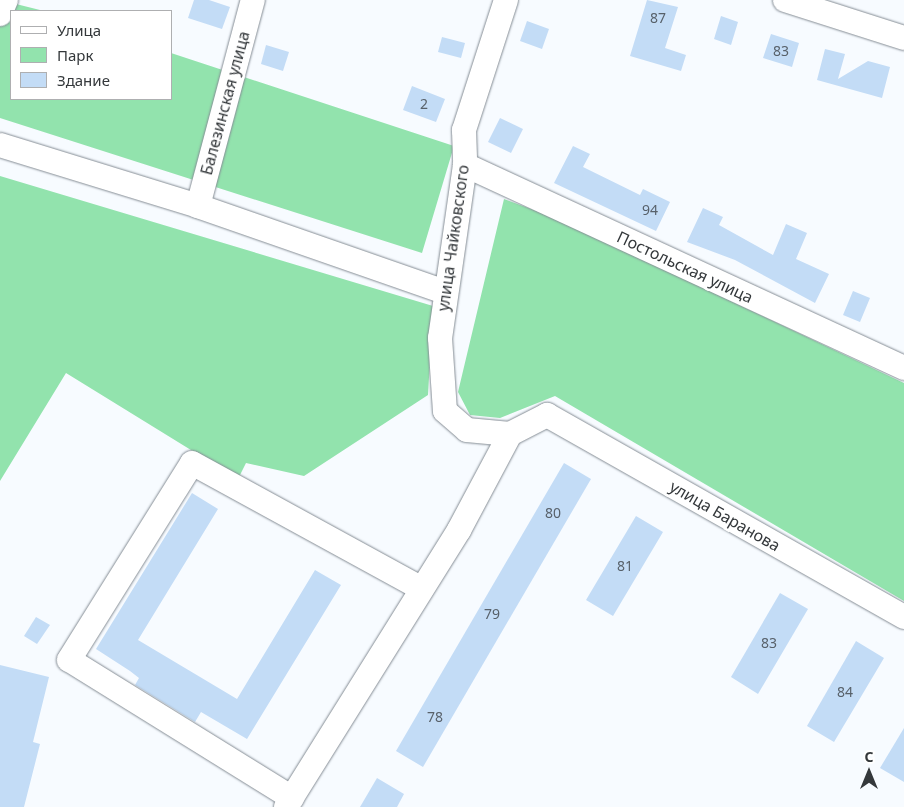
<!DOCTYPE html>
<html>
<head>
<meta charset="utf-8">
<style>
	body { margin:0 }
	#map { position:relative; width:904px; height:807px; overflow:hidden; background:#f7fbff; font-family:"Noto Sans",sans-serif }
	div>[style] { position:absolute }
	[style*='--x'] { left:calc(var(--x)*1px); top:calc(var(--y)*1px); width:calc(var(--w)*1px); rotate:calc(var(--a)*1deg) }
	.green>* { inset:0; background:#92e3ad }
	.building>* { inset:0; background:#c3dcf6 }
	.roads { filter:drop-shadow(0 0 1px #858d95) drop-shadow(0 0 1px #858d95) }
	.minor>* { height:24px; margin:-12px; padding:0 12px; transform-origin:12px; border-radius:12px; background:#fff }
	span { translate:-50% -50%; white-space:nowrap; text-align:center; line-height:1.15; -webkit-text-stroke:5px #fff; paint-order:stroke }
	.number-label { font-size:14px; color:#58616a }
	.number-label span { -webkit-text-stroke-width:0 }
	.street-label { font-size:16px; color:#34383b }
	.legend { position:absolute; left:10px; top:10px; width:162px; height:90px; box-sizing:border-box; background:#fff; border:1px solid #aeafb1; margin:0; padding:6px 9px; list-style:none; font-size:15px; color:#34383b }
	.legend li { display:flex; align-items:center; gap:10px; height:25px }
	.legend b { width:25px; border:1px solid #aeafb1 }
	.north { position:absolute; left:844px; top:747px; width:50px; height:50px; -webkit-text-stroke:4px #fff; paint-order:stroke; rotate:0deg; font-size:14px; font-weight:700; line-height:20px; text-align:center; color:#34383b }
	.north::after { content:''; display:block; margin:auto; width:18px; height:22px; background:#34383b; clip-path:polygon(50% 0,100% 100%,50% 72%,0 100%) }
</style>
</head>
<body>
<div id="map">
	<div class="green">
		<div style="clip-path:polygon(0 0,44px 11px,11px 11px,11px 99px,171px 99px,171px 53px,454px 146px,422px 253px,0 118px)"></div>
		<div style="clip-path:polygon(0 176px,433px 306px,428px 395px,304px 476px,246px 463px,238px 479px,66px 373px,0 481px)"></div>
		<div style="clip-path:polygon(504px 199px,553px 217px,904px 383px,904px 601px,555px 396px,500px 418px,470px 415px,458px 392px)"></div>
	</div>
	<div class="building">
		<div style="clip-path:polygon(194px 0,209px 0,230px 7px,222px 29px,188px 18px)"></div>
		<div style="clip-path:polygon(647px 0,678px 7px,665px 48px,686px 55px,681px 71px,630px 56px)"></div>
		<div style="clip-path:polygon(721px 16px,738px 22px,731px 45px,714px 39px)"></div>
		<div style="clip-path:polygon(527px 21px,549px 29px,542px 49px,520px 41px)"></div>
		<div style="clip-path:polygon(771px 34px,799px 43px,792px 67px,763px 58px)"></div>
		<div style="clip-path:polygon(442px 37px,465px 43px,461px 58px,438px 52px)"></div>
		<div style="clip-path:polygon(266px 45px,289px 52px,283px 71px,261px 64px)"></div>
		<div style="clip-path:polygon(825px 49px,845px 54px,838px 79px,868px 61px,890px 67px,882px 98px,817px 80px)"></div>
		<div style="clip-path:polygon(412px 86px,445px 99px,436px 122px,403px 110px)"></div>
		<div style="clip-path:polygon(500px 118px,523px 129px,511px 153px,488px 142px)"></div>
		<div style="clip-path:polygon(573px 146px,590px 154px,583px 167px,640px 195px,643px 189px,670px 202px,656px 231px,554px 183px)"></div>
		<div style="clip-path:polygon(703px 208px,723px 217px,719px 225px,773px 255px,786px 224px,807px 233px,796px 259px,829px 274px,815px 303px,735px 260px,687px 242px)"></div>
		<div style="clip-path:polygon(853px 291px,870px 298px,860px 322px,843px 315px)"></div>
		<div style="clip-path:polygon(564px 463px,591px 479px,423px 767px,396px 751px)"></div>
		<div style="clip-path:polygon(192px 493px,218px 509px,138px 640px,237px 699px,315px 570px,341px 585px,247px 739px,201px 712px,195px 722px,135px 685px,139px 678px,130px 671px,96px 649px)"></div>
		<div style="clip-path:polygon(636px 516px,663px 532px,613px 616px,586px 600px)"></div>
		<div style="clip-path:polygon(780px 593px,808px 609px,758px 694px,731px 677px)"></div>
		<div style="clip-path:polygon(36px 617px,50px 625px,37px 644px,24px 636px)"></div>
		<div style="clip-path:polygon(856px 641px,884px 658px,834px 742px,807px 726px)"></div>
		<div style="clip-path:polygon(0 665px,49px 677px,33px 742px,40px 744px,24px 807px,0 807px)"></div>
		<div style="clip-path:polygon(904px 728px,904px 782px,880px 768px)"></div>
		<div style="clip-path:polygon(377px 778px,404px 794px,397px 807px,360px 807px)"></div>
	</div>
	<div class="roads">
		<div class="minor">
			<div style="--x:506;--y:0;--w:137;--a:107.9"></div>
			<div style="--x:464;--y:130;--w:35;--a:88"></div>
			<div style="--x:465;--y:165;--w:175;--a:98.2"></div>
			<div style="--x:440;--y:338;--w:73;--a:86.1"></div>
			<div style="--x:445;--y:411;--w:29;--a:41"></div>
			<div style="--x:467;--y:430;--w:43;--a:5.3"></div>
			<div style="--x:785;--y:0;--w:125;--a:17.7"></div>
			<div style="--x:0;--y:14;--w:15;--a:-67"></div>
			<div style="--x:0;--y:145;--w:207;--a:17.1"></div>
			<div style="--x:198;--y:206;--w:262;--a:19.2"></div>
			<div style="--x:465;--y:165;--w:484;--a:24.8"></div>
			<div style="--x:198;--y:206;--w:213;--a:-75.1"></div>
			<div style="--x:292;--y:798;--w:262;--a:-148.2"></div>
			<div style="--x:69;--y:660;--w:232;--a:-58"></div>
			<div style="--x:192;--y:463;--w:262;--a:28.7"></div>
			<div style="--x:286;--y:807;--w:327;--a:-58"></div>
			<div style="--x:459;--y:530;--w:109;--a:-62"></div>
			<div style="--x:510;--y:434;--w:42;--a:-27.2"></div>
			<div style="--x:547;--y:415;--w:410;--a:29.5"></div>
		</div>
	</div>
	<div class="number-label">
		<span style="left:658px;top:18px">87</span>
		<span style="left:781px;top:51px">83</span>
		<span style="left:424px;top:104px">2</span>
		<span style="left:650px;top:210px">94</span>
		<span style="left:553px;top:513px">80</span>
		<span style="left:625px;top:566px">81</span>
		<span style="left:492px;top:614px">79</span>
		<span style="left:769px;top:643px">83</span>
		<span style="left:845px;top:692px">84</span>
		<span style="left:435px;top:717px">78</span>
	</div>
	<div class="street-label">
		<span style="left:225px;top:103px;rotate:-75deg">Балезинская улица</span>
		<span style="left:453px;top:238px;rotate:-82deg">улица Чайковского</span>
		<span style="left:685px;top:267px;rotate:25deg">Постольская улица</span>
		<span style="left:725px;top:516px;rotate:30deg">улица Баранова</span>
	</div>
	<ul class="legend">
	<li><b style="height:6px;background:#fff"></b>Улица</li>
	<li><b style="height:14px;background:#92e3ad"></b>Парк</li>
	<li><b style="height:14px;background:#c3dcf6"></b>Здание</li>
	</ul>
	<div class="north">С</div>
</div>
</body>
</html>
